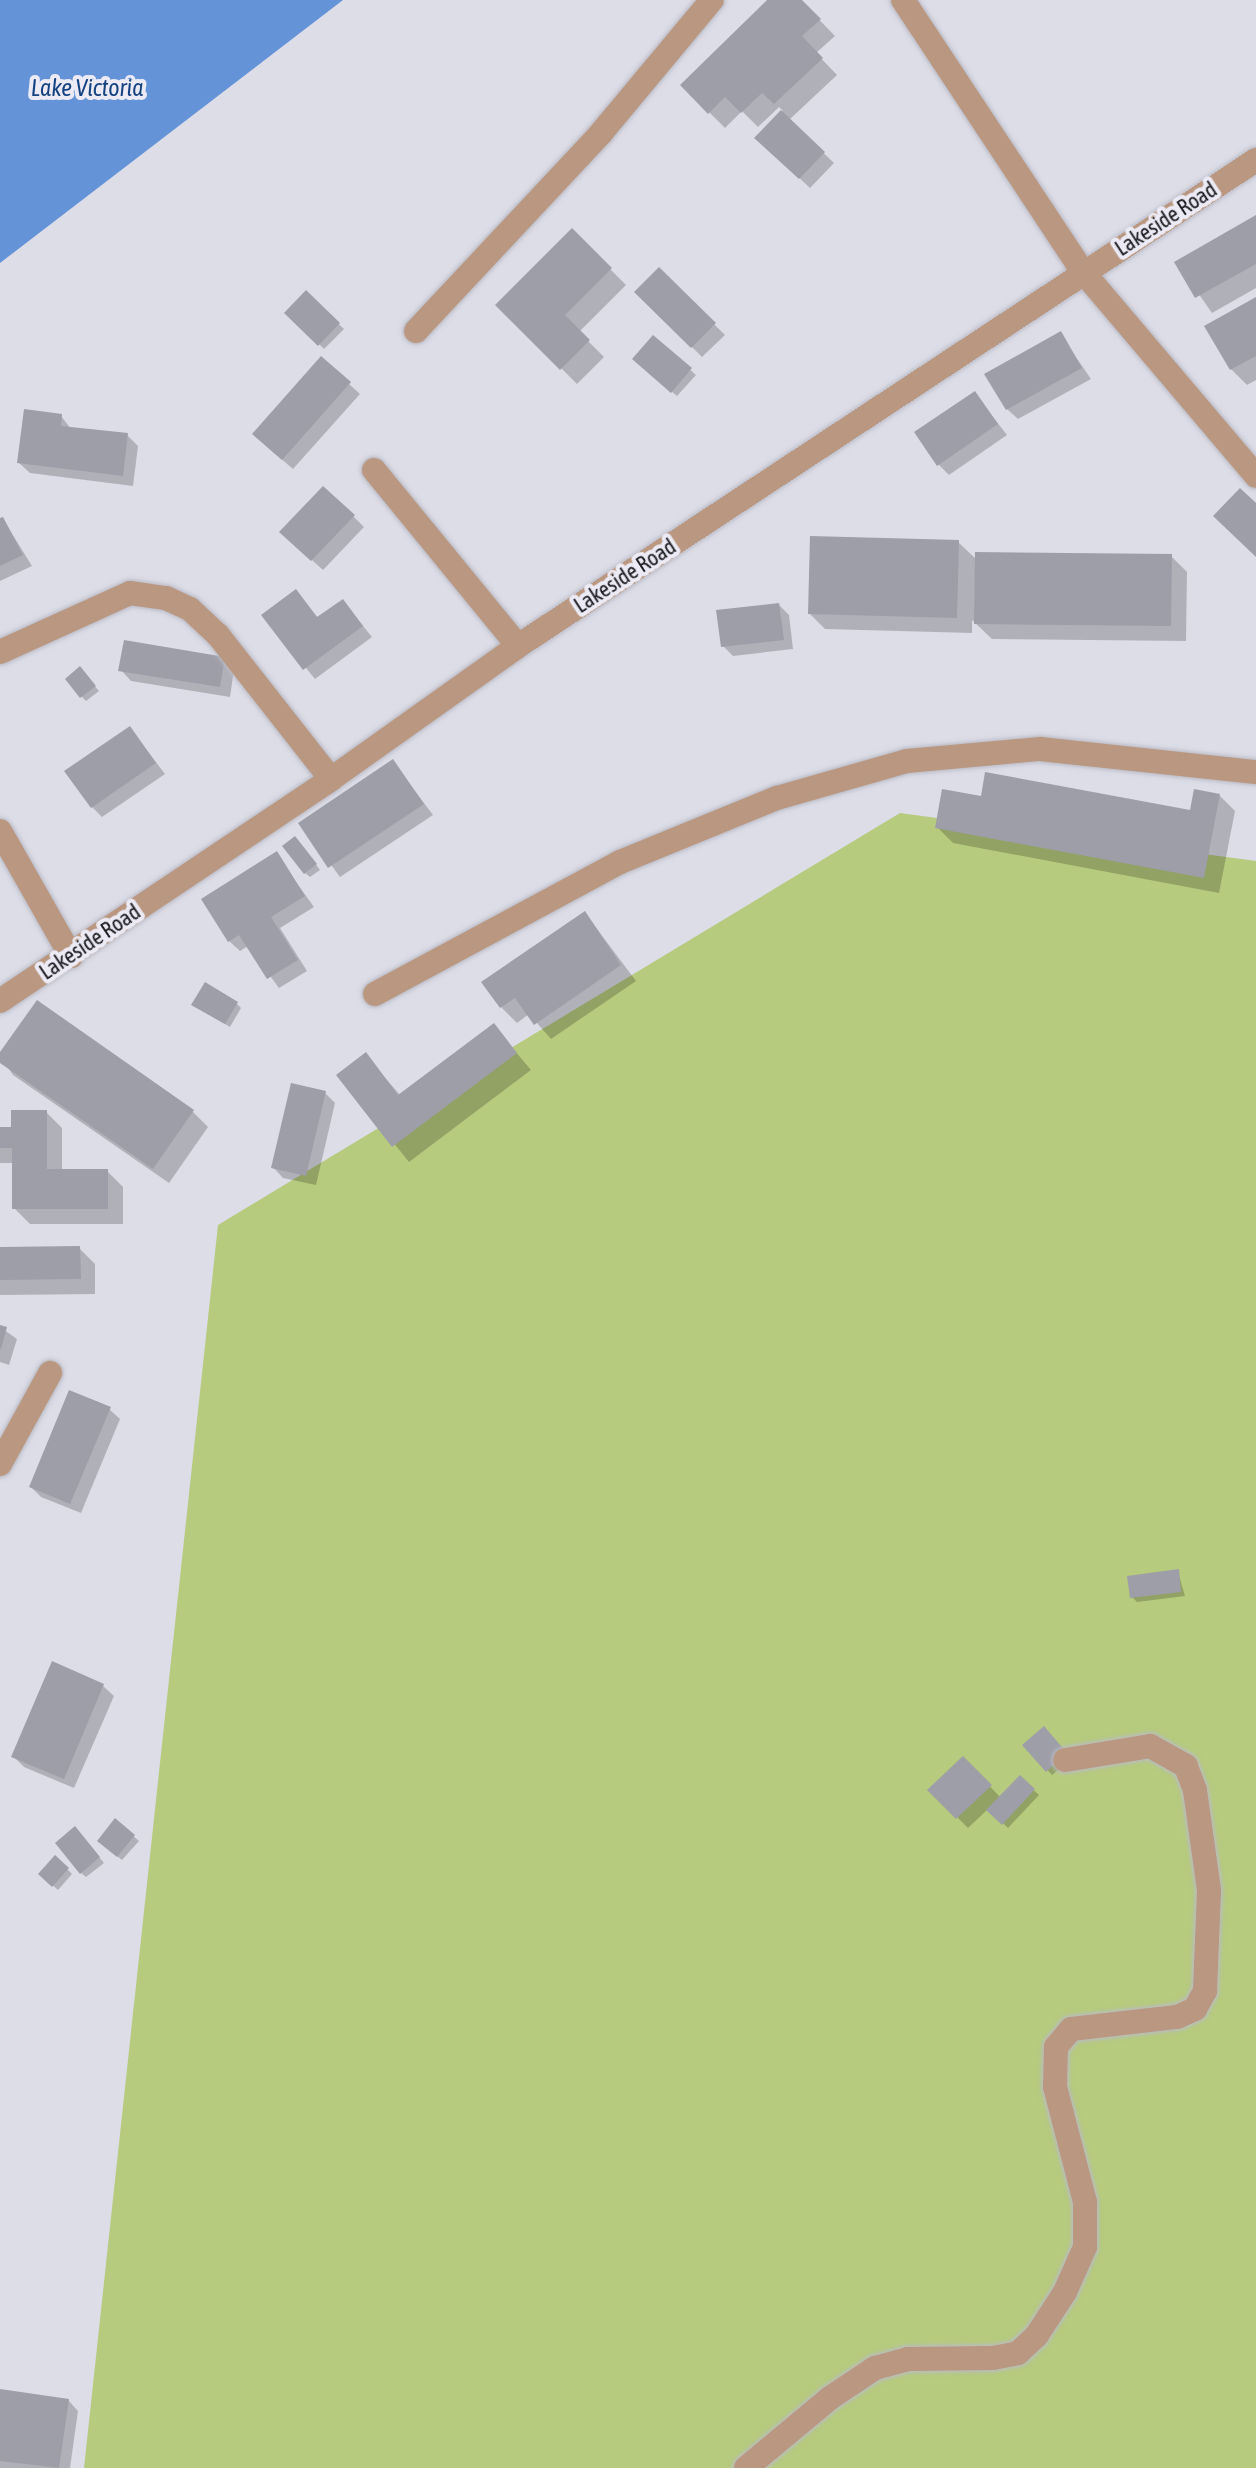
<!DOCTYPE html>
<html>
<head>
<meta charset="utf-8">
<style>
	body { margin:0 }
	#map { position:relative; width:1256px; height:2468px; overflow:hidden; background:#dddde8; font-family:"Asap Condensed",sans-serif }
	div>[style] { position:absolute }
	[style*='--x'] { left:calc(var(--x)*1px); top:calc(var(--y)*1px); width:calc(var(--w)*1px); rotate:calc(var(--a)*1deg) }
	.green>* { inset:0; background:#b6cb7d }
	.water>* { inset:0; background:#6493d8 }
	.shadow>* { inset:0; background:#0003 }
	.building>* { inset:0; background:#9d9ea8 }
	.roads { filter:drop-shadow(0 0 2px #babac4) drop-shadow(0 0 2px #babac4) }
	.minor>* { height:24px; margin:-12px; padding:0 12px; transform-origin:12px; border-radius:12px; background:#b99780 }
	.tertiary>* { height:24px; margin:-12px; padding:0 12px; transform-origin:12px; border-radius:12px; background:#b99780 }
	span { translate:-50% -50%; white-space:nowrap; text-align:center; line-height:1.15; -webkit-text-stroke:8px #ebeaf5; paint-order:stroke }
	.street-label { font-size:22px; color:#1a1a1e }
	.water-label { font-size:24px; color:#154280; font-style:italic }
</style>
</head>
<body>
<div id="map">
	<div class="green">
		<div style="clip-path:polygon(900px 813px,1256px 861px,1256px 2468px,84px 2468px,218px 1225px)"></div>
	</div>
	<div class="water">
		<div style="clip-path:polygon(0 0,343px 0,0 263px)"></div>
	</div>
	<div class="shadow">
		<div style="clip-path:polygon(770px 0,800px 0,835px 36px,816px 53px,837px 75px,789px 120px,834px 163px,810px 188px,757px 138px,783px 111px,779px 107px,758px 127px,742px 111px,725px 128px,682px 85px)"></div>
		<div style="clip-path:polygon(1256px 218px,1256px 288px,1212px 313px,1177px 263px)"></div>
		<div style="clip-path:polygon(572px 231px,626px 285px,579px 332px,604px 357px,577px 384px,498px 305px)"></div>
		<div style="clip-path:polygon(659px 270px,725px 335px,702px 357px,637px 292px)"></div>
		<div style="clip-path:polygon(306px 293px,344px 329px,324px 349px,287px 313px)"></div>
		<div style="clip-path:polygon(1256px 300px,1256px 380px,1247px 385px,1231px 369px)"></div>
		<div style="clip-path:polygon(1060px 334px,1091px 379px,1018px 419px,1007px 409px)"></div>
		<div style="clip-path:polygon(653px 337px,696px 375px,677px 396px,639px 363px)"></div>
		<div style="clip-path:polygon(349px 384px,360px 394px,293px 469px,265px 445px)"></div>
		<div style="clip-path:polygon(975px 394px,1007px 435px,949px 475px,938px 464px)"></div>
		<div style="clip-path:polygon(61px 416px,71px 429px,127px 435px,138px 446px,133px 486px,30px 473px,19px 463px)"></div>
		<div style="clip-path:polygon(353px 516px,364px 527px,323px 570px,292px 542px)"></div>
		<div style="clip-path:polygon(3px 519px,32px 566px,0 581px,0 521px)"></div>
		<div style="clip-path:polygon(958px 542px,977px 560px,1171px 556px,1187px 572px,1186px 641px,992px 639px,972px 620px,972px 633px,825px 629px,810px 614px)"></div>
		<div style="clip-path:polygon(296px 592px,319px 619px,343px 601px,372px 637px,315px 679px,264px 616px)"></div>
		<div style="clip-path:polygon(779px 605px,789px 615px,793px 649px,733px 656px,723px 646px)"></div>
		<div style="clip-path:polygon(224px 659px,234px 669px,230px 697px,131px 681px,121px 670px)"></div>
		<div style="clip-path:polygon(84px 674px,99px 691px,86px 701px,81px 696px)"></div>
		<div style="clip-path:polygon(130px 728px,165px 774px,102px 817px,92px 807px)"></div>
		<div style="clip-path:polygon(393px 762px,433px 815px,340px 877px,301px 824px)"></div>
		<div style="clip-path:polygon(1219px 795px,1235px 811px,1219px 893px,953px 843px,937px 827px,982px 799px,1192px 812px)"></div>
		<div style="clip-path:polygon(300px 843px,320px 870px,310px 877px,305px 873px)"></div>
		<div style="clip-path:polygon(276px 854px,314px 907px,280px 928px,307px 971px,279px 988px,248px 946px,240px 951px,229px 941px)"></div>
		<div style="clip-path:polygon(585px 913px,636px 981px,551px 1039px,529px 1014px,517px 1023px,501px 1007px)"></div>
		<div style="clip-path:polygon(236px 1003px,241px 1008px,230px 1027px,199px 1009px)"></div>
		<div style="clip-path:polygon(494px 1026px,531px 1070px,409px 1162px,339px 1075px,365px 1055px,401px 1096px)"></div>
		<div style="clip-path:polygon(0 1056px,193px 1112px,208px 1127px,169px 1183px,13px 1075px)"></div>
		<div style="clip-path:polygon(325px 1093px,335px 1103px,316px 1185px,283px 1178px,273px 1167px)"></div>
		<div style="clip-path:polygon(46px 1112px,62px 1128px,62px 1171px,107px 1171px,123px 1187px,123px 1224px,30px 1224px,14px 1208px,14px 1163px,0 1163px,0 1129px,13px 1129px)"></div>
		<div style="clip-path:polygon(79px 1248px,95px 1264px,95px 1294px,0 1295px,0 1249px)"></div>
		<div style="clip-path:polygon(0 1327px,17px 1339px,9px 1365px,0 1362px)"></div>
		<div style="clip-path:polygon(109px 1409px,120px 1419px,81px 1513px,41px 1497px,31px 1487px)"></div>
		<div style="clip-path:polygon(1178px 1572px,1185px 1596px,1137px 1602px,1132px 1597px)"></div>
		<div style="clip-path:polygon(103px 1686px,114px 1696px,74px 1788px,24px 1767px,14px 1757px)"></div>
		<div style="clip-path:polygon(1025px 1745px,1071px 1759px,1052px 1775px)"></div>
		<div style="clip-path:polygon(963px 1758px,1001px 1798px,1020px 1778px,1039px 1795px,1008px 1828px,988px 1809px,968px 1828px,930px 1790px)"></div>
		<div style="clip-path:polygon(116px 1821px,139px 1841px,122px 1860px,104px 1846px)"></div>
		<div style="clip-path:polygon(80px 1834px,104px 1863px,86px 1877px,81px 1873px)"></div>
		<div style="clip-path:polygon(56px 1858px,72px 1874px,58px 1890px,40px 1874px)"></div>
		<div style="clip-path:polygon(0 2391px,68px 2400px,78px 2411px,70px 2468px,0 2468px)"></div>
	</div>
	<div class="building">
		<div style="clip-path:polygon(767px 0,802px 0,821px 19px,802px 36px,823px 58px,774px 104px,762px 93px,741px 113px,725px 97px,708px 114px,680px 85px)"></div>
		<div style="clip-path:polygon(781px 110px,825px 152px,799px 179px,754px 138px)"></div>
		<div style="clip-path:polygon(1256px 215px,1256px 264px,1195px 298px,1174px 262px)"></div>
		<div style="clip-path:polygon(572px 228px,612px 268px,565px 315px,590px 340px,560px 370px,495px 305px)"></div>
		<div style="clip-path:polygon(659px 267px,716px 323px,691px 348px,634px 292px)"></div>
		<div style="clip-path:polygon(306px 290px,340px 323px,318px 346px,284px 313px)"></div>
		<div style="clip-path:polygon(1256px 297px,1256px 356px,1230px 370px,1204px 326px)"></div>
		<div style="clip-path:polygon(1061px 331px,1082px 368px,1006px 410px,984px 374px)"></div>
		<div style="clip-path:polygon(653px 335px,692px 368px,671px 393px,632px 359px)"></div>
		<div style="clip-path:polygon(321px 356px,351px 382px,282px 460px,252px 434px)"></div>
		<div style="clip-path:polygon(975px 391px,998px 424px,937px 466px,914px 432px)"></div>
		<div style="clip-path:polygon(24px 409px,62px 414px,61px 426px,128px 433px,123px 476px,17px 463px)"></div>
		<div style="clip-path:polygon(323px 486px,355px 515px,311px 561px,279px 532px)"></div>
		<div style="clip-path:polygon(1240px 488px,1256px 503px,1256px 557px,1213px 516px)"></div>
		<div style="clip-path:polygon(3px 517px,23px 555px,0 566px,0 518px)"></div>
		<div style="clip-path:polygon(810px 536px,959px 540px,957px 618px,808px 614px)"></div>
		<div style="clip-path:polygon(975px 552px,1172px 554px,1171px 626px,974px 624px)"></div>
		<div style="clip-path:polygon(296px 589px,317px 617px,343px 599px,363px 626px,303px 670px,261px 615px)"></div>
		<div style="clip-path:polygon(779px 603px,784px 640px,721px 647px,716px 610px)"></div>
		<div style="clip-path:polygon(124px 640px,225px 657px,220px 687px,118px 671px)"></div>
		<div style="clip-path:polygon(80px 666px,96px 686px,80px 698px,65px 679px)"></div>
		<div style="clip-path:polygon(130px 726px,156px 763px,91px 808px,64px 771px)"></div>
		<div style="clip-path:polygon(393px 759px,424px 804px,328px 868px,298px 823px)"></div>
		<div style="clip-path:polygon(985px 772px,1190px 810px,1194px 789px,1220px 794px,1204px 878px,935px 828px,942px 789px,981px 796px)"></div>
		<div style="clip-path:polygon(295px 836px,317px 864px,304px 874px,282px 846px)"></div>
		<div style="clip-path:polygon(277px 851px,305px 896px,271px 917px,298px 960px,267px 979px,239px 935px,228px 942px,201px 899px)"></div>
		<div style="clip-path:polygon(585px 911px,621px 965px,534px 1025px,515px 998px,500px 1008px,481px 982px)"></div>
		<div style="clip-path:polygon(205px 982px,238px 1002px,225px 1024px,191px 1005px)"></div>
		<div style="clip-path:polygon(37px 1000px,194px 1110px,153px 1169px,0 1063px,0 1052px)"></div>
		<div style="clip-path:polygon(494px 1023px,517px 1053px,392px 1147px,336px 1075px,366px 1052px,398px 1095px)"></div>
		<div style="clip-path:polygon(291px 1083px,326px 1091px,306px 1176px,271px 1168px)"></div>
		<div style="clip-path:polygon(11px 1110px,47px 1110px,47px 1169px,108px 1169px,108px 1209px,12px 1209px,12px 1148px,0 1148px,0 1127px,11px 1127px)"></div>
		<div style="clip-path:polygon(80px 1246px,81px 1279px,0 1280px,0 1247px)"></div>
		<div style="clip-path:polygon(0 1325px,7px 1327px,1px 1349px,0 1348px)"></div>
		<div style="clip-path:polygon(69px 1390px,111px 1407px,70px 1504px,29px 1487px)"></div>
		<div style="clip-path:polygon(1179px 1569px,1181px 1592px,1130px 1598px,1127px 1576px)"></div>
		<div style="clip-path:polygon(52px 1661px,104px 1684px,64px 1779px,11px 1757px)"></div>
		<div style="clip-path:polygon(1044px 1726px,1067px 1753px,1046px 1772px,1022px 1745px)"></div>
		<div style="clip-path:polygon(963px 1756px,992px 1785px,956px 1819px,927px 1790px)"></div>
		<div style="clip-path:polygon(1020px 1775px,1035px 1789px,1002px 1825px,986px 1810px)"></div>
		<div style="clip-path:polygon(115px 1818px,135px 1835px,117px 1857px,97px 1841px)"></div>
		<div style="clip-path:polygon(75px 1826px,100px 1857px,80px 1874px,55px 1843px)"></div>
		<div style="clip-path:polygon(55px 1855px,69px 1868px,52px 1887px,38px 1874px)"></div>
		<div style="clip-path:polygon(0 2389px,69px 2399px,59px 2468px,0 2461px)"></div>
	</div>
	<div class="roads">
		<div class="minor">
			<div style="--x:903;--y:0;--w:328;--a:56.5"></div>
			<div style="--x:416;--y:331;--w:271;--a:-46.9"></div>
			<div style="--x:601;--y:133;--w:173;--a:-50.2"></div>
			<div style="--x:374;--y:470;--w:227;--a:50.7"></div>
			<div style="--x:0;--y:652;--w:143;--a:-24.4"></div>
			<div style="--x:130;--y:593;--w:36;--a:8"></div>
			<div style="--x:166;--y:598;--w:26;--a:25"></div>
			<div style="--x:190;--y:609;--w:38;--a:43"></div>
			<div style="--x:218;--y:635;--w:183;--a:51.9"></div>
			<div style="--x:0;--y:831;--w:144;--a:60.4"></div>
			<div style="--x:375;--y:994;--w:278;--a:-28.3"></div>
			<div style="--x:620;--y:862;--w:170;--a:-22.2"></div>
			<div style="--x:777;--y:798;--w:135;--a:-15.9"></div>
			<div style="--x:907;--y:761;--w:134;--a:-5.2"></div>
			<div style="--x:1040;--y:749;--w:217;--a:6.1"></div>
			<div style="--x:0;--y:1464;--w:104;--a:-61.2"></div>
			<div style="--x:746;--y:2468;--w:109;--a:-39.8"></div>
			<div style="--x:830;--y:2398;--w:54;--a:-33.7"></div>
			<div style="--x:875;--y:2368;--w:34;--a:-15"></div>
			<div style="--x:908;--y:2359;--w:85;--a:-0.7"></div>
			<div style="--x:993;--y:2358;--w:25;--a:-11"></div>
			<div style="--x:1018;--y:2353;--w:26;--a:-43"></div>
			<div style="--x:1037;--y:2335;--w:51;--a:-56.9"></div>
			<div style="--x:1065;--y:2292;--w:49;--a:-66"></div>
			<div style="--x:1085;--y:2247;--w:45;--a:-90"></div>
			<div style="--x:1085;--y:2202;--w:119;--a:-104.6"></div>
			<div style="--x:1055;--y:2087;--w:40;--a:-88.6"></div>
			<div style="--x:1056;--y:2047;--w:23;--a:-50"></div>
			<div style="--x:1071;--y:2029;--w:107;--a:-6.5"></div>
			<div style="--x:1177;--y:2017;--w:20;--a:-24"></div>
			<div style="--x:1195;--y:2009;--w:21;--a:-61"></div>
			<div style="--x:1205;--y:1991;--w:101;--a:-87.7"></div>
			<div style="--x:1209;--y:1890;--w:101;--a:-98"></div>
			<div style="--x:1195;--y:1790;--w:26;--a:-111"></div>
			<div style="--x:1186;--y:1766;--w:41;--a:-150.9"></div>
			<div style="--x:1150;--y:1746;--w:86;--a:170.6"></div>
		</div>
		<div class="tertiary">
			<div style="--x:1084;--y:273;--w:266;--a:49.7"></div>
			<div style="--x:0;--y:1001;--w:399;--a:-33.8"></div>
			<div style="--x:331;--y:779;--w:229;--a:-35.4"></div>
			<div style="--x:518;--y:646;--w:884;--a:-33.37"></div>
		</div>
	</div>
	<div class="street-label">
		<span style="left:1166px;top:219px;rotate:-33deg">Lakeside Road</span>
		<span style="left:625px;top:576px;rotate:-33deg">Lakeside Road</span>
		<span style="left:90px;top:942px;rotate:-34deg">Lakeside Road</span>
	</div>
	<div class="water-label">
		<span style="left:87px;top:88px">Lake Victoria</span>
	</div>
</div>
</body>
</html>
